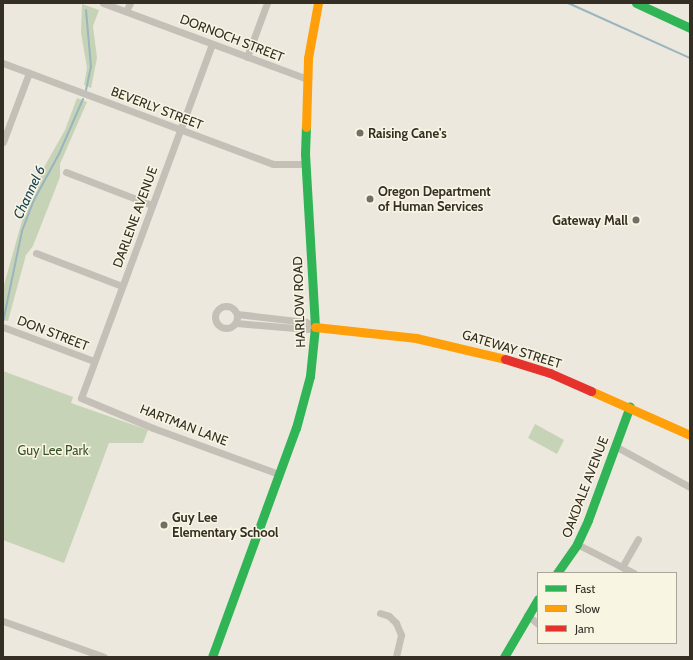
<!DOCTYPE html>
<html>
<head>
<meta charset="utf-8">
<style>
	body { margin:0 }
	#map { position:relative; width:693px; height:660px; overflow:hidden; background:#ece8dd; font-family:Cabin,sans-serif }
	div>[style] { position:absolute }
	[style*='--x'] { left:calc(var(--x)*1px); top:calc(var(--y)*1px); width:calc(var(--w)*1px); rotate:calc(var(--a)*1deg) }
	.green>* { inset:0; background:#c7d3b6 }
	.stream>* { height:2px; margin:-1px; padding:0 1px; transform-origin:1px; border-radius:1px; background:#99b5bd }
	.street>* { height:7px; margin:-3.5px; padding:0 3.5px; transform-origin:3.5px; border-radius:3.5px; background:#c4c0b7 }
	.street>.ring { margin:-3.5px; padding:0; box-sizing:content-box; background:none; border:7px solid #c4c0b7; border-radius:50% }
	.fast>* { height:9px; margin:-4.5px; padding:0 4.5px; transform-origin:4.5px; border-radius:4.5px; background:#30b455 }
	.slow>* { height:9px; margin:-4.5px; padding:0 4.5px; transform-origin:4.5px; border-radius:4.5px; background:#ff9f0a }
	.jam>* { height:9px; margin:-4.5px; padding:0 4.5px; transform-origin:4.5px; border-radius:4.5px; background:#e5322d }
	.dots>* { width:11px; height:11px; translate:-50% -50%; box-sizing:border-box; border:2px solid #f9f5e3; border-radius:50% }
	span { translate:-50% -50%; white-space:nowrap; text-align:center; line-height:1.15; -webkit-text-stroke:3px #f9f5e3; paint-order:stroke }
	.street-label { font-size:13px; color:#342e25 }
	.poi-label { font-size:13px; color:#342e25; font-weight:700 }
	.left { translate:0 -50%; text-align:left }
	.right { translate:-100% -50%; text-align:right }
	.park-label { font-size:13px; color:#395328 }
	.water-label { font-size:14px; color:#1a4457; font-style:italic }
	.frame { position:absolute; inset:0; border:4px solid #342e25; pointer-events:none }
	.legend { position:absolute; left:537px; top:572px; width:140px; height:72px; box-sizing:border-box; background:#f9f5e3; border:1px solid #aaa597; margin:0; padding:5px 7px; list-style:none; font-size:12px; color:#342e25 }
	.legend li { display:flex; align-items:center; gap:8px; height:20px }
	.legend b { width:20px; border:1px solid #aaa597 }
</style>
</head>
<body>
<div id="map">
	<div class="green">
		<div style="clip-path:polygon(82px 4px,99px 10px,93px 26px,97px 58px,91px 88px,84px 85px,87px 68px,81px 33px)"></div>
		<div style="clip-path:polygon(77px 98px,87px 102px,60px 164px,60px 177px,33px 246px,26px 255px,8px 321px,3px 320px,4px 285px,30px 192px,65px 130px)"></div>
		<div style="clip-path:polygon(3px 371px,73px 397px,71px 403px,148px 430px,143px 443px,109px 443px,64px 563px,3px 540px)"></div>
		<div style="clip-path:polygon(535px 424px,564px 440px,557px 454px,528px 438px)"></div>
	</div>
	<div class="stream">
		<div style="--x:568;--y:3;--w:134;--a:24.3"></div>
		<div style="--x:86;--y:90;--w:24;--a:-78"></div>
		<div style="--x:91;--y:67;--w:57;--a:-95"></div>
		<div style="--x:3;--y:322;--w:93;--a:-78.2"></div>
		<div style="--x:22;--y:231;--w:33;--a:-69"></div>
		<div style="--x:34;--y:200;--w:52;--a:-61.5"></div>
		<div style="--x:59;--y:154;--w:60;--a:-66.4"></div>
	</div>
	<div class="street">
		<div style="--x:103;--y:3;--w:218;--a:20.4"></div>
		<div style="--x:126;--y:11;--w:9;--a:-63"></div>
		<div style="--x:212;--y:44;--w:377;--a:110.3"></div>
		<div style="--x:81;--y:398;--w:78;--a:22.6"></div>
		<div style="--x:153;--y:428;--w:134;--a:20.1"></div>
		<div style="--x:247;--y:57;--w:58;--a:-69.7"></div>
		<div style="--x:3;--y:63;--w:288;--a:20.5"></div>
		<div style="--x:273;--y:164;--w:32;--a:0"></div>
		<div style="--x:3;--y:142;--w:74;--a:-69.4"></div>
		<div style="--x:66;--y:172;--w:92;--a:21"></div>
		<div style="--x:36;--y:253;--w:92;--a:21"></div>
		<div class="ring" style="left:215px;top:306px;width:15px;height:15px"></div>
		<div style="--x:237;--y:314;--w:69;--a:6.6"></div>
		<div style="--x:306;--y:322;--w:10;--a:29"></div>
		<div style="--x:236;--y:323;--w:71;--a:4.8"></div>
		<div style="--x:307;--y:329;--w:8;--a:-14"></div>
		<div style="--x:3;--y:327;--w:97;--a:20.5"></div>
		<div style="--x:615;--y:446;--w:85;--a:28.7"></div>
		<div style="--x:577;--y:544;--w:64;--a:27"></div>
		<div style="--x:622;--y:567;--w:32;--a:-60"></div>
		<div style="--x:380;--y:613;--w:9;--a:18"></div>
		<div style="--x:389;--y:616;--w:10;--a:45"></div>
		<div style="--x:396;--y:623;--w:13;--a:67"></div>
		<div style="--x:401;--y:635;--w:23;--a:103"></div>
		<div style="--x:527;--y:615;--w:14;--a:39"></div>
		<div style="--x:3;--y:621;--w:107;--a:19.6"></div>
	</div>
	<div class="fast">
		<div style="--x:636;--y:3;--w:60;--a:24.8"></div>
		<div style="--x:557;--y:573;--w:35;--a:-55"></div>
		<div style="--x:577;--y:544;--w:26;--a:-65"></div>
		<div style="--x:588;--y:520;--w:121;--a:-69.8"></div>
		<div style="--x:212;--y:657;--w:244;--a:-69.9"></div>
		<div style="--x:296;--y:428;--w:54;--a:-74.9"></div>
		<div style="--x:310;--y:376;--w:49;--a:-84.2"></div>
		<div style="--x:315;--y:327;--w:173;--a:-93.3"></div>
		<div style="--x:305;--y:154;--w:27;--a:-88"></div>
		<div style="--x:504;--y:657;--w:67;--a:-59.6"></div>
	</div>
	<div class="slow">
		<div style="--x:306;--y:127;--w:69;--a:-88.3"></div>
		<div style="--x:308;--y:58;--w:56;--a:-79.7"></div>
		<div style="--x:315;--y:327;--w:102;--a:6.2"></div>
		<div style="--x:416;--y:338;--w:91;--a:13.3"></div>
		<div style="--x:591;--y:391;--w:108;--a:24"></div>
	</div>
	<div class="jam">
		<div style="--x:505;--y:359;--w:47;--a:17.3"></div>
		<div style="--x:550;--y:373;--w:45;--a:23.7"></div>
	</div>
	<div class="dots">
		<div style="left:360px;top:133px;background:#746f65"></div>
		<div style="left:370px;top:199px;background:#746f65"></div>
		<div style="left:636px;top:220px;background:#746f65"></div>
		<div style="left:164px;top:525px;background:#746f65"></div>
	</div>
	<div class="street-label">
		<span style="left:232px;top:38px;rotate:21deg">DORNOCH STREET</span>
		<span style="left:157px;top:108px;rotate:21deg">BEVERLY STREET</span>
		<span style="left:135px;top:217px;rotate:-70deg">DARLENE AVENUE</span>
		<span style="left:299px;top:302px;rotate:-92deg">HARLOW ROAD</span>
		<span style="left:53px;top:333px;rotate:21deg">DON STREET</span>
		<span style="left:512px;top:349px;rotate:17deg">GATEWAY STREET</span>
		<span style="left:184px;top:425px;rotate:21deg">HARTMAN LANE</span>
		<span style="left:585px;top:487px;rotate:-69deg">OAKDALE AVENUE</span>
	</div>
	<div class="poi-label">
		<span class="left" style="left:368px;top:133px">Raising Cane's</span>
		<span class="left" style="left:378px;top:199px">Oregon Department<br>of Human Services</span>
		<span class="right" style="left:628px;top:220px">Gateway Mall</span>
		<span class="left" style="left:172px;top:525px">Guy Lee<br>Elementary School</span>
	</div>
	<div class="park-label">
		<span style="left:53px;top:450px">Guy Lee Park</span>
	</div>
	<div class="water-label">
		<span style="left:29px;top:192px;rotate:-65deg">Channel 6</span>
	</div>
	<div class="frame"></div>
	<ul class="legend">
	<li><b style="height:5px;background:#30b455"></b>Fast</li>
	<li><b style="height:5px;background:#ff9f0a"></b>Slow</li>
	<li><b style="height:5px;background:#e5322d"></b>Jam</li>
	</ul>
</div>
</body>
</html>
